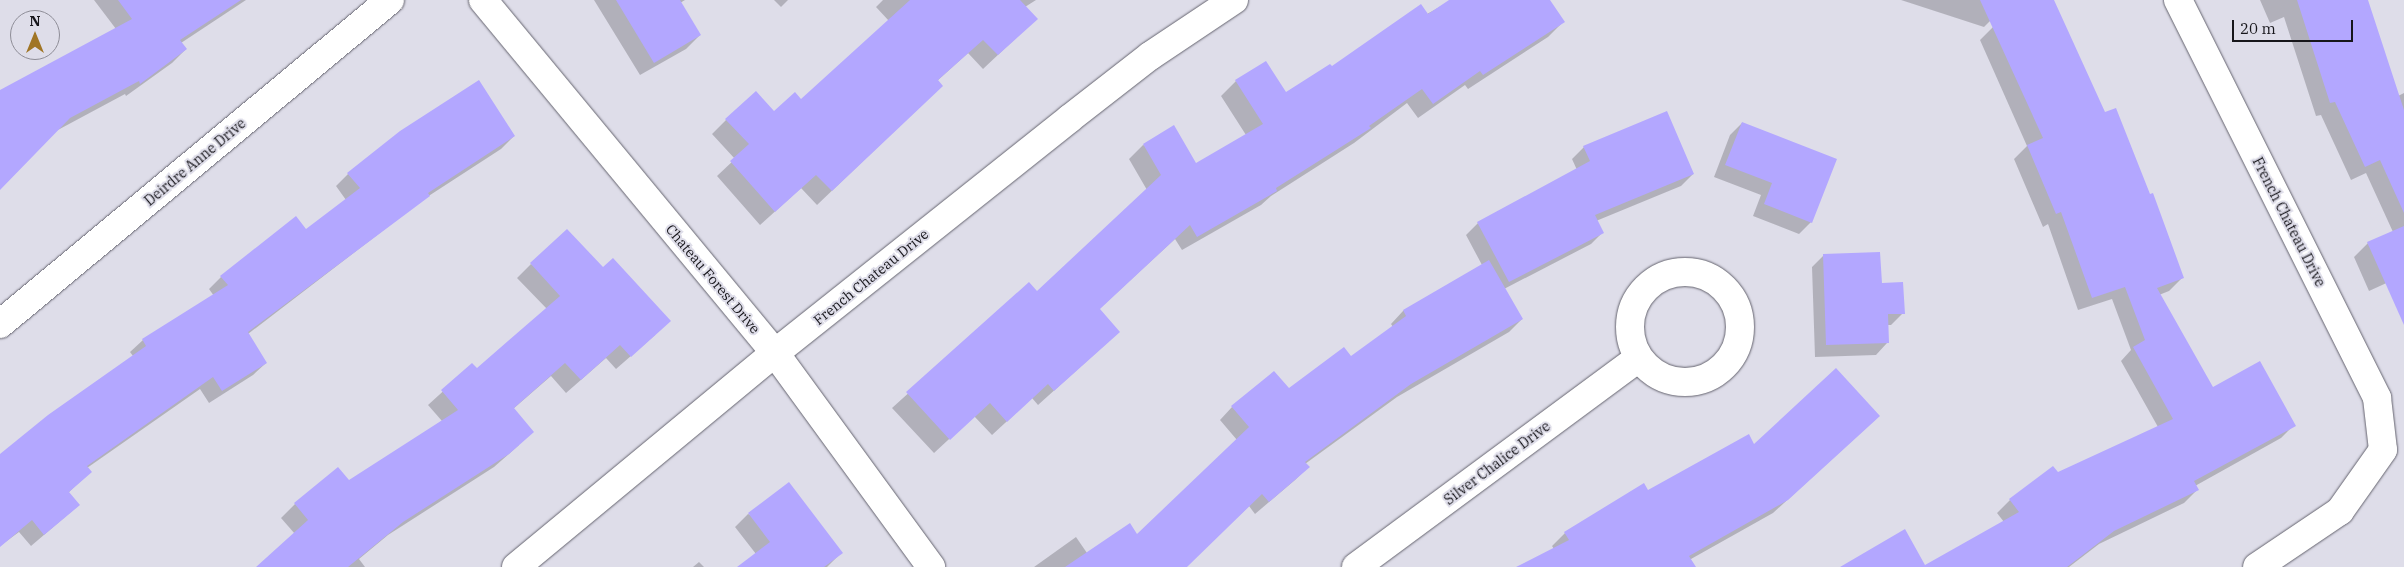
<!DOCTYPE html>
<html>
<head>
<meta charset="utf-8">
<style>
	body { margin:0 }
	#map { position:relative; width:2404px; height:567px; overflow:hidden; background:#dedde9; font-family:"IBM Plex Serif",serif }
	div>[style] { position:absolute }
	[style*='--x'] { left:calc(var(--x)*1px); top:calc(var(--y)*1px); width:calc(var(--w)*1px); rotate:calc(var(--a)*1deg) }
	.shadow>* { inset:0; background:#0003 }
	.building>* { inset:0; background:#b3a7ff }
	.roads { filter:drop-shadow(0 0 1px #65646f) drop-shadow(0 0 1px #65646f) }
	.minor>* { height:28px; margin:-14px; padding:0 14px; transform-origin:14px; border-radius:14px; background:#fff }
	.minor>.ring { margin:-14px; padding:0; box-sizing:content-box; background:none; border:28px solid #fff; border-radius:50% }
	span { translate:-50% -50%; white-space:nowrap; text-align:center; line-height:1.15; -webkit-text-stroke:4px #dedde9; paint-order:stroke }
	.street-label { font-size:14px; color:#17161b }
	.north { position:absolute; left:10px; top:10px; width:50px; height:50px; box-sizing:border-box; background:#dedde9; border:1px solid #8e8d97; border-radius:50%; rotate:0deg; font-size:14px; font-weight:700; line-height:20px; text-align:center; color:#17161b }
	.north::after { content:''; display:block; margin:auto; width:18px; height:22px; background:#a07525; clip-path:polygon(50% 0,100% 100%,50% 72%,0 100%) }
	.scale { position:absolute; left:2232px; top:20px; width:121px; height:22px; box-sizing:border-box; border:2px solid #17161b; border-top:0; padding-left:6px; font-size:15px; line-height:18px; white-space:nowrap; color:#17161b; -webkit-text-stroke:4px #dedde9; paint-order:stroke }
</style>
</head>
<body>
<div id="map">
	<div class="shadow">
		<div style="clip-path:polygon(94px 0,246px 0,181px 43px,186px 49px,172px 63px,126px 96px,125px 94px,56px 131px,0 189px,0 92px,116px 29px)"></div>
		<div style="clip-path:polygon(594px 0,685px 0,680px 3px,700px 35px,686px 49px,640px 75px)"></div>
		<div style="clip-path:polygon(774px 0,788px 0,781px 7px)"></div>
		<div style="clip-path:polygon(883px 0,1036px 0,1025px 7px,1036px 19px,983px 69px,968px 53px,937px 81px,927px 100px,817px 205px,801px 188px,760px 225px,717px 176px,735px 159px,712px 134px,726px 120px,774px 112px,801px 101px,889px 21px,876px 7px)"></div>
		<div style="clip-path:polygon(1452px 0,1549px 0,1563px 22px,1548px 37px,1468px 89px,1465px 85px,1418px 118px,1407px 103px,1354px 143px,1271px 196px,1261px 205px,1182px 250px,1175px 239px,1099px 309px,1119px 332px,1038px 405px,1032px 398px,992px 435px,974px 416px,934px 453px,892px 408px,1029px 284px,1037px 292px,1147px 190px,1129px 159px,1143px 145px,1196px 165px,1246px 135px,1221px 96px,1236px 81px,1286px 93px)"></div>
		<div style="clip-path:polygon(1901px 0,2001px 0,1996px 15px,1984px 27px)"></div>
		<div style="clip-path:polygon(2260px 0,2367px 0,2398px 96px,2404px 93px,2404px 275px,2369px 291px,2354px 257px,2368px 243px,2393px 232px,2366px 173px,2351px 180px,2321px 115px,2316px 116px,2284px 17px,2270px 23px)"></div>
		<div style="clip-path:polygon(1993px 27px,2182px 278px,2169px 291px,2159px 295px,2212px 389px,2294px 425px,2281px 438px,2195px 486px,2197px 490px,2184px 503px,2099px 544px,2069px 567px,1866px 567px,1925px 567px,2004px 522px,1997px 513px,2010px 500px,2057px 474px,2158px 427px,2121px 361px,2131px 350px,2112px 299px,2078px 310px,2048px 224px,2043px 227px,2014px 159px,2027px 146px,1980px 40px)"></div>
		<div style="clip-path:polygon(1742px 123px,1811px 222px,1799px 234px,1753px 216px,1761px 195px,1714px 177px,1730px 135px)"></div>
		<div style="clip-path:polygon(514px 136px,501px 149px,424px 199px,248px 334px,266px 363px,253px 375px,209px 403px,200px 389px,87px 468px,90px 472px,68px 493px,79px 505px,31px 546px,19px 532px,0 546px,0 456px,133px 356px,130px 352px,143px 340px,214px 296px,209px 289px,221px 277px,306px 230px,346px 200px,336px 186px,348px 174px)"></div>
		<div style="clip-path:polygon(1584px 147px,1693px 174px,1681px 186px,1596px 221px,1603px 232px,1591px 244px,1504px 289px,1522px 319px,1509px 332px,1397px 397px,1305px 464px,1308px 467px,1295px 480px,1255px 514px,1249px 506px,1185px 567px,1034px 567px,1076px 537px,1087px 553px,1137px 536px,1237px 440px,1220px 420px,1232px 407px,1288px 389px,1351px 358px,1393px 327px,1391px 324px,1403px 311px,1482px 265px,1466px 235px,1478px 223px,1577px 170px,1572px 159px)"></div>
		<div style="clip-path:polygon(1824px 255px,1880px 284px,1903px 313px,1891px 325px,1887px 325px,1887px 343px,1876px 355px,1815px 357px,1812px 267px)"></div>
		<div style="clip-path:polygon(531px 264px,655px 335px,616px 369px,606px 358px,566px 393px,551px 376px,513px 409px,519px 445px,494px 467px,388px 535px,359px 559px,365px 567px,257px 567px,295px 534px,281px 518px,295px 504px,338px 469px,349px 482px,442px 421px,428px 405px,472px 365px,477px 370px,547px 309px,517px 278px)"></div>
		<div style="clip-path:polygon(1879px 416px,1773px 513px,1691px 559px,1683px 567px,1518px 567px,1554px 549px,1552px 546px,1565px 533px,1647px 491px,1754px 446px)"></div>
		<div style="clip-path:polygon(748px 514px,841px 553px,827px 567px,739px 567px,756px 554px,735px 527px)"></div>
		<div style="clip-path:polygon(699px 562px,704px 567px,693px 567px)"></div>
	</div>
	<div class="building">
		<div style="clip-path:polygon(118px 0,241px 0,180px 40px,187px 49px,140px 84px,139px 81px,70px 118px,0 190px,0 90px,132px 19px)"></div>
		<div style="clip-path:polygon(616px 0,680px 0,701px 35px,654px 63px)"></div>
		<div style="clip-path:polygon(910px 0,1020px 0,1038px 19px,998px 55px,983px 40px,938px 80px,943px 86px,832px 191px,816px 175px,775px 212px,730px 161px,749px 144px,725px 119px,756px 91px,774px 111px,795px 92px,801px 99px)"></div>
		<div style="clip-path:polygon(1449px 0,1550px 0,1565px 22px,1483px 75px,1480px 71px,1433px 104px,1422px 89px,1369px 126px,1371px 128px,1276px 188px,1277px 191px,1197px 237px,1190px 225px,1100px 309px,1120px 332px,1054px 391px,1048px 384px,1007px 422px,990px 403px,950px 440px,906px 392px,1029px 282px,1037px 291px,1161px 175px,1143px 144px,1174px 125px,1196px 163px,1263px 124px,1235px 80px,1266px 61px,1286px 92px,1330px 64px,1332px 66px,1421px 4px,1428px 14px)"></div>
		<div style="clip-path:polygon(1980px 0,2054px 0,2105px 112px,2116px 108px,2150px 194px,2153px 193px,2184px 278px,2157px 288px,2213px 387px,2260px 361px,2296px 426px,2194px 481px,2199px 490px,2114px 531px,2067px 567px,1840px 567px,1905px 529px,1925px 565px,2019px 512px,2009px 499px,2053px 466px,2058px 472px,2173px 419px,2133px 347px,2145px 340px,2125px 287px,2092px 298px,2061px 212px,2056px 214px,2027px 145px,2043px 138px)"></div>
		<div style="clip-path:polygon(2297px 0,2368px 0,2404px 110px,2404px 213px,2380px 160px,2365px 167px,2335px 102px,2330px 103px)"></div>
		<div style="clip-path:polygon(479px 80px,515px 136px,428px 193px,430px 196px,248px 332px,267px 363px,222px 391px,213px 377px,87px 466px,92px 472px,69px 492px,80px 505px,44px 535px,32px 520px,0 547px,0 454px,48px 415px,146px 346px,142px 339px,228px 285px,220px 276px,296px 216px,306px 229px,360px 188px,347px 173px,400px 131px)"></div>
		<div style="clip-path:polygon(1667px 111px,1694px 174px,1595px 215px,1604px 233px,1509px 282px,1477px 222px,1590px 161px,1583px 146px)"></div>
		<div style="clip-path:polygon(1742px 122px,1837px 159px,1812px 223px,1764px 204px,1772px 183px,1725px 165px)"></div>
		<div style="clip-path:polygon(2404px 226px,2404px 325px,2367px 242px)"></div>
		<div style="clip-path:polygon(567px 229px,603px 267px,613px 258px,671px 321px,631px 357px,620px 345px,581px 380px,565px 363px,514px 408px,534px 432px,509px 454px,403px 522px,348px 567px,256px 567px,308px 520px,294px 503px,338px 467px,349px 480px,458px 410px,441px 390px,472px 363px,477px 368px,560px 296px,530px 263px)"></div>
		<div style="clip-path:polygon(1880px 252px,1882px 283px,1903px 282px,1905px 314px,1888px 314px,1889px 343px,1826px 345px,1823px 254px)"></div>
		<div style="clip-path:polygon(1489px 260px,1523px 319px,1411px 384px,1305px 462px,1310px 467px,1269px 502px,1262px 494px,1187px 567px,1065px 567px,1130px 523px,1137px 534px,1249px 427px,1231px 406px,1274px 371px,1289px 388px,1344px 347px,1351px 356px,1406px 316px,1403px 310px)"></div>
		<div style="clip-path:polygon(1836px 368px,1880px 416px,1788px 500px,1689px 556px,1696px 567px,1516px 567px,1569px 540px,1564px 532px,1644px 483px,1648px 490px,1749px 434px,1754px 444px)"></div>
		<div style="clip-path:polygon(789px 482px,843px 553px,824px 567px,737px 567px,770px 542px,748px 513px)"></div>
	</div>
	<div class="roads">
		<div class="minor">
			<div style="--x:483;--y:0;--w:458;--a:50.4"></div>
			<div style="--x:775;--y:353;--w:265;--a:53.9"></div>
			<div style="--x:2178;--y:0;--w:445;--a:63.4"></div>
			<div style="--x:2377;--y:398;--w:52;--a:83.4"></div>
			<div style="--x:2383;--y:450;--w:75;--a:125.2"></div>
			<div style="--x:2340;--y:511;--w:100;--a:146"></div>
			<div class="ring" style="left:1630px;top:272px;width:82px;height:82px"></div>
			<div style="--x:0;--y:324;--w:507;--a:-39.72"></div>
			<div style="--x:516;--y:567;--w:336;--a:-39.6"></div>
			<div style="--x:775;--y:353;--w:376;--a:-38.5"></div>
			<div style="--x:1069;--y:119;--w:103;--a:-37.9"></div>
			<div style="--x:1150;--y:56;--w:101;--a:-33.7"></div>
			<div style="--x:1356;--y:567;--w:351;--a:-36.5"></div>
		</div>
	</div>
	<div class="street-label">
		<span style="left:195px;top:162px;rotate:-40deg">Deirdre Anne Drive</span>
		<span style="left:2289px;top:222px;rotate:63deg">French Chateau Drive</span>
		<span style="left:871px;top:277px;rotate:-39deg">French Chateau Drive</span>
		<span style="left:713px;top:279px;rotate:50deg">Chateau Forest Drive</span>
		<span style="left:1497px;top:463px;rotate:-37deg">Silver Chalice Drive</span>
	</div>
	<div class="north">N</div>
	<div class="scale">20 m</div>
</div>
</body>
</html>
